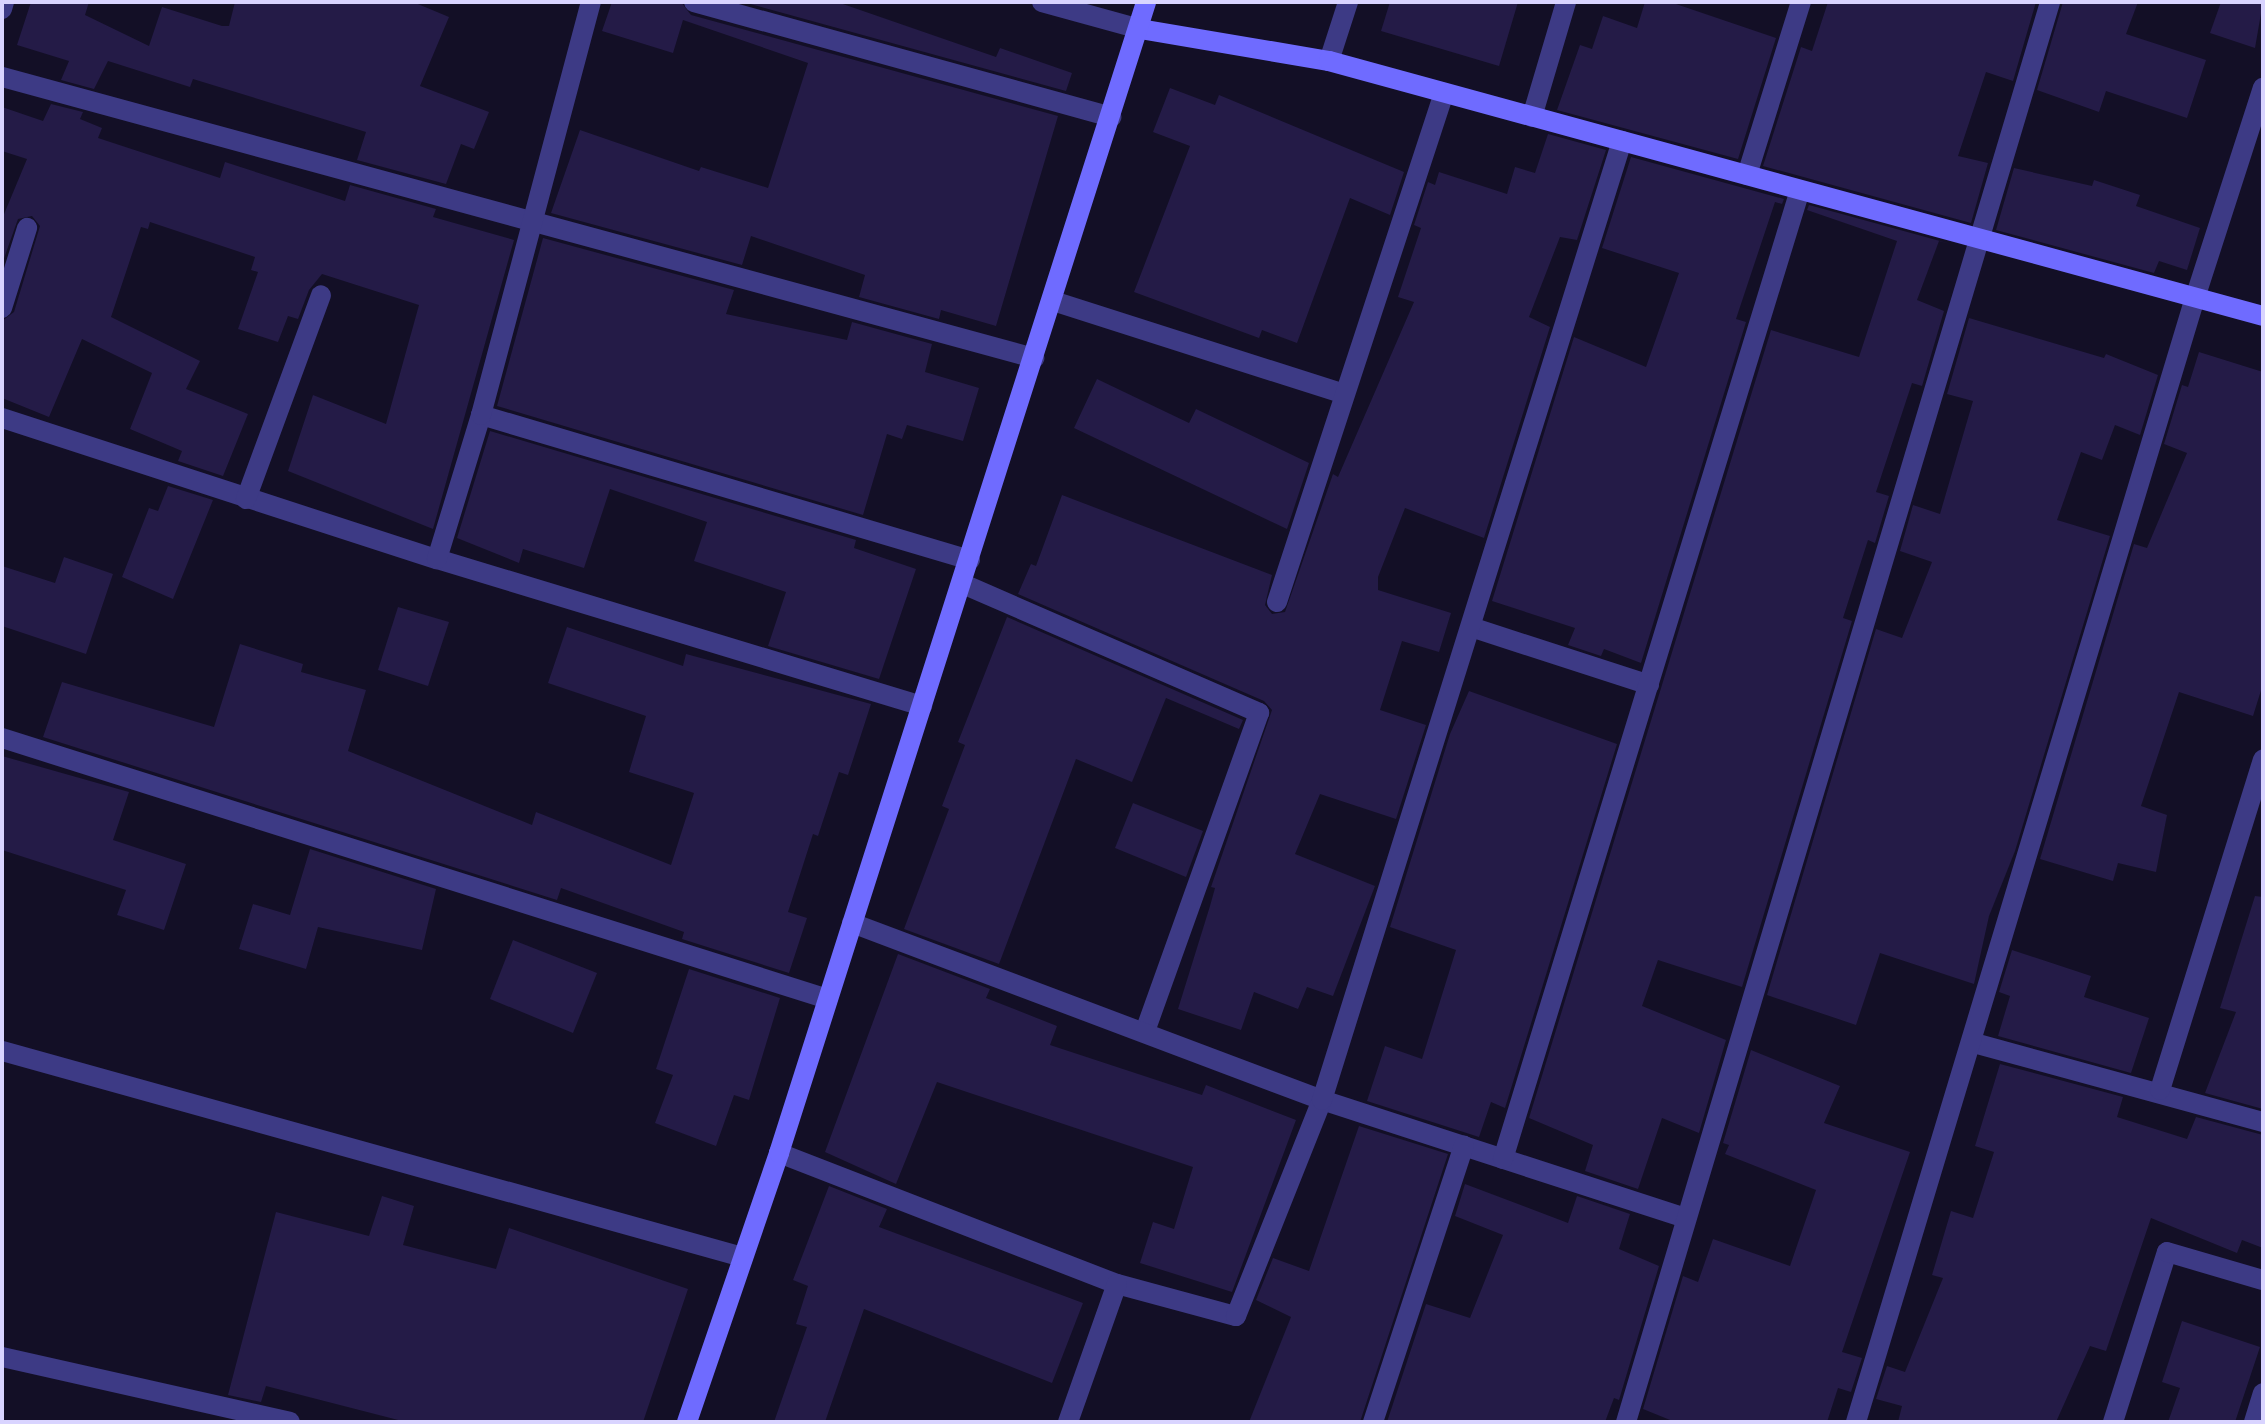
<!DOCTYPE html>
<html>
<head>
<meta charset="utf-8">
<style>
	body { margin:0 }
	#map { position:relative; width:2265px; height:1424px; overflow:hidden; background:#130f26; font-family:"Varela Round",sans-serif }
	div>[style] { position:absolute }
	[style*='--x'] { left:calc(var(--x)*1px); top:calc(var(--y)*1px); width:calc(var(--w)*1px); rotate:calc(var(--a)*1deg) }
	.building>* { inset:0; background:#241b47 }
	.street>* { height:20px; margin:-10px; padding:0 10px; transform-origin:10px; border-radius:10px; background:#3d3a85 }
	.secondary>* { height:20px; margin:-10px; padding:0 10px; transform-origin:10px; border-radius:10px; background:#6f6bff }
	span { translate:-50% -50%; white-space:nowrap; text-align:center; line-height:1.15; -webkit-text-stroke:6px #130f26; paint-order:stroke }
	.frame { position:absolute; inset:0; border:4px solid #d9d4ff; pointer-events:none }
</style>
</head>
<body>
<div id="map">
	<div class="building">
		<div style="clip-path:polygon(31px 2px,89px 2px,85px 15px,149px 46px,162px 7px,222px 26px,229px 26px,235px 2px,413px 2px,449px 17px,420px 86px,489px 112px,474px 149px,461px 144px,446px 184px,357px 160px,366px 132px,193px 79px,190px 87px,108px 61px,94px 89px,61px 80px,69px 61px,17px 45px)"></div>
		<div style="clip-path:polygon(612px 2px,681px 2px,691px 15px,1058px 116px,996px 326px,941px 310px,939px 319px,859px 297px,865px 275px,751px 236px,742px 265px,551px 213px,580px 130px,699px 171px,701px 167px,768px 188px,808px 63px,683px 20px,673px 53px,602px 31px)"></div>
		<div style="clip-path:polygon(743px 2px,837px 2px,996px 57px,1000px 48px,1072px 73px,1066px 91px)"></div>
		<div style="clip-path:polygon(1390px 2px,1518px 2px,1499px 66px,1381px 31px)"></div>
		<div style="clip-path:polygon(1645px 2px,1670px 2px,1776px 38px,1738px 159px,1557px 110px,1580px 45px,1592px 49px,1603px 16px,1637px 28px)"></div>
		<div style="clip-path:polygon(1828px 2px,2036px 2px,2013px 81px,1986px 72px,1958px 156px,1988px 163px,1971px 223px,1763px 166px,1801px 47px,1812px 51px)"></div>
		<div style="clip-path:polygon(2063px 2px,2138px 2px,2126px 34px,2206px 60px,2187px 118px,2106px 91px,2099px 112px,2037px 90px)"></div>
		<div style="clip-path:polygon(2221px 2px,2263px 2px,2255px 48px,2210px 33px)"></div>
		<div style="clip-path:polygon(1170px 88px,1215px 105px,1219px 95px,1404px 172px,1390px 215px,1350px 198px,1297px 343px,1262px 330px,1259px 338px,1134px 292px,1190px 146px,1153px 132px)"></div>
		<div style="clip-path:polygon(51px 104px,83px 112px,80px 119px,102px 128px,98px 138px,220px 178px,225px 162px,345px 201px,350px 185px,436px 209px,433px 217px,514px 240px,433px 529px,288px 471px,313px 395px,386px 424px,419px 305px,322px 274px,309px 290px,298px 319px,288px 316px,278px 342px,238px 329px,258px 272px,251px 270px,255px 257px,150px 222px,148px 229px,141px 227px,111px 317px,200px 361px,186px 389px,248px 414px,223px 476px,178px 461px,182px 451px,130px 429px,152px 373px,82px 339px,49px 417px,2px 398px,2px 321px,14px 312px,40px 226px,32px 216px,18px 219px,2px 264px,2px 219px,27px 159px,2px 151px,2px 107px,43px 121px)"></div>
		<div style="clip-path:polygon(1548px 134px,1606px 150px,1577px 240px,1560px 237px,1529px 317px,1550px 327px,1484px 538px,1405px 508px,1378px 577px,1378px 590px,1451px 613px,1439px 652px,1402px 641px,1380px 710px,1426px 725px,1396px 819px,1320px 794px,1295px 854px,1375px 886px,1333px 996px,1307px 987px,1298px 1009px,1254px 992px,1241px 1030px,1178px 1009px,1210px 906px,1215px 888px,1211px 887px,1272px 710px,1264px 701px,1018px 594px,1031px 564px,1036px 566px,1062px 495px,1272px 575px,1265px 605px,1272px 614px,1285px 612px,1333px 474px,1338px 477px,1414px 302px,1398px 297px,1421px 228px,1414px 225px,1428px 182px,1435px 185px,1439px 172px,1507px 194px,1515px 167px,1535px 173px)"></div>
		<div style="clip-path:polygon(1631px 157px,1784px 199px,1782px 204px,1775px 202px,1736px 319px,1746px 322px,1641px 663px,1604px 649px,1601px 656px,1568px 645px,1575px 628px,1492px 601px,1574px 337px,1646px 367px,1679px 273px,1602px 248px)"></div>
		<div style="clip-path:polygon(2014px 168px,2092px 186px,2094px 180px,2140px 195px,2136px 206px,2200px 228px,2187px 270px,2159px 261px,2154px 273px,1996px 230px)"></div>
		<div style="clip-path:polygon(1809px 205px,1951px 244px,1939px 241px,1917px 300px,1944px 311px,1922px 386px,1912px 383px,1876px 492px,1889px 496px,1875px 543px,1868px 540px,1843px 618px,1852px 621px,1742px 987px,1658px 960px,1642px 1006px,1726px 1040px,1699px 1133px,1662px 1118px,1638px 1189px,1585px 1171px,1593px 1145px,1529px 1118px,1771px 330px,1859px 357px,1897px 241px,1807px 210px)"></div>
		<div style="clip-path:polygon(543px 238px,734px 290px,726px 314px,847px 340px,852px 322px,932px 344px,925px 372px,979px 388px,963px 441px,907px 425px,902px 439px,887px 434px,863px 515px,497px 406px)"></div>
		<div style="clip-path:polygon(1969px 318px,2104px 358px,2106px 354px,2158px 375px,2140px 435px,2115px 425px,2102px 460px,2081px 452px,2057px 520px,2110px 536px,2015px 851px,1989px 916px,1974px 984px,1880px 953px,1856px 1025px,1767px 995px,1876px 629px,1902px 638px,1932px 562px,1900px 551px,1913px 505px,1940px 514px,1973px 401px,1947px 394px)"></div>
		<div style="clip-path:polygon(2199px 352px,2263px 372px,2263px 684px,2253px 716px,2179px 692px,2141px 806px,2167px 815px,2156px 872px,2118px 863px,2113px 881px,2040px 859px,2134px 544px,2147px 548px,2187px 453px,2164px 444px,2182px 385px,2188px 387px)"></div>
		<div style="clip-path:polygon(1097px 379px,1189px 423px,1196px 409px,1309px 463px,1287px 529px,1074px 428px)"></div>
		<div style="clip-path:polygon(490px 431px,856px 540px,854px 548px,916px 569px,879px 679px,768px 646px,786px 592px,694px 561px,707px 522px,610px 489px,584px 568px,523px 549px,519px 563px,457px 538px)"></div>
		<div style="clip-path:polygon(168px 486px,213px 500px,173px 599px,122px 577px,149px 508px,158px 511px)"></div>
		<div style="clip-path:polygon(64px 557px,113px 574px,86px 654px,2px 626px,2px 566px,55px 583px)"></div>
		<div style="clip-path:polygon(398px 607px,449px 622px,428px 686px,378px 670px)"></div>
		<div style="clip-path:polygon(1007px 617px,1243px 720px,1239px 729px,1166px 698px,1132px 782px,1076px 759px,999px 964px,904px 929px,949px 809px,942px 806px,965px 745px,958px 742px)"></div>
		<div style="clip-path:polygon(567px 627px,683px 666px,686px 654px,871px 704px,848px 775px,839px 772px,818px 836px,813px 834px,788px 912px,807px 918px,789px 973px,682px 939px,684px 932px,561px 888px,557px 900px,43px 737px,62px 682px,214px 727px,240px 644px,303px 664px,301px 672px,366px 690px,348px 751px,532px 825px,536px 812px,671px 865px,694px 793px,629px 772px,646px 716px,548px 683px)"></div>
		<div style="clip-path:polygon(1469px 691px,1617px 744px,1505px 1108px,1491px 1102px,1479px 1137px,1367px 1101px,1385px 1046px,1422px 1059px,1456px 950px,1390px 927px,1450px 734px)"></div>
		<div style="clip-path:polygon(2px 756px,129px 792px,113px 840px,186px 864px,164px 930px,117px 915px,126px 890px,2px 850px)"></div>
		<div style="clip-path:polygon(1133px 803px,1203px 831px,1186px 877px,1115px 848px)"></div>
		<div style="clip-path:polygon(310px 849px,436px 889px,422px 950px,318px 927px,306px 969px,239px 949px,253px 904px,290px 915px)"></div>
		<div style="clip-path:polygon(2255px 896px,2263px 897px,2263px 1109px,2205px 1093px,2236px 1012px,2220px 1008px)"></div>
		<div style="clip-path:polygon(513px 940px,597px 973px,573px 1033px,490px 999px)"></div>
		<div style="clip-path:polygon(2012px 950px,2091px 976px,2084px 997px,2149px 1018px,2131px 1073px,1998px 1036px,2010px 996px,1999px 992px)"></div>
		<div style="clip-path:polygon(898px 954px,990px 989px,986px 998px,1057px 1026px,1050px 1045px,1202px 1095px,1206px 1085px,1296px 1120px,1232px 1292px,1140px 1263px,1153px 1222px,1174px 1229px,1193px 1167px,937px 1082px,896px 1184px,825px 1152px)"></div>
		<div style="clip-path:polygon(689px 969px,780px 998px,749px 1100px,734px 1095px,716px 1146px,655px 1123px,673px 1075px,656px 1069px)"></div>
		<div style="clip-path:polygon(1751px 1050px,1840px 1086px,1824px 1123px,1910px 1152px,1842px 1352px,1862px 1358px,1851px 1392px,1838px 1388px,1827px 1422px,1675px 1422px,1643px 1409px,1683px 1276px,1698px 1282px,1713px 1239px,1790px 1266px,1816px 1190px,1725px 1154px,1729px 1145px,1723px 1143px)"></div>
		<div style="clip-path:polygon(2000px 1064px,2123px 1097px,2117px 1117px,2187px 1139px,2196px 1117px,2263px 1135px,2263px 1248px,2242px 1240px,2237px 1253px,2151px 1218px,2106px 1351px,2090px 1346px,2056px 1422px,1898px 1422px,1902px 1406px,1876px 1399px,1887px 1366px,1905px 1372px,1943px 1278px,1932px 1275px,1951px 1211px,1973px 1218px,1994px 1152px,1975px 1146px)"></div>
		<div style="clip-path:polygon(1359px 1126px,1448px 1154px,1360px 1422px,1249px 1422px,1291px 1317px,1256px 1300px,1273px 1258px,1309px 1271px)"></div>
		<div style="clip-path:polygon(1465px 1184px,1568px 1223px,1577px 1196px,1630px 1214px,1619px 1249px,1659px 1266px,1619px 1400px,1614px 1398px,1605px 1422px,1387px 1422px,1426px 1304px,1470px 1318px,1503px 1235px,1455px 1216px)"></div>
		<div style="clip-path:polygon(829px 1186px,887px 1209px,879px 1227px,1083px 1303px,1052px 1383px,864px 1309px,825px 1422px,774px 1422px,807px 1327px,796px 1324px,808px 1286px,793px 1280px)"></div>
		<div style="clip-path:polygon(382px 1196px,414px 1206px,403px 1245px,496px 1269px,509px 1228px,688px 1289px,643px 1422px,406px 1422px,266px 1386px,261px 1402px,228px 1395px,276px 1212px,369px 1236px)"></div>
		<div style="clip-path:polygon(2182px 1321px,2260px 1347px,2235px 1422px,2168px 1422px,2180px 1388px,2162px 1382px)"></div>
	</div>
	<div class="street">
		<div style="--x:694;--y:2;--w:433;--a:15.4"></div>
		<div style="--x:1042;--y:2;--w:102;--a:15.4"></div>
		<div style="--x:2;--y:9;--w:7;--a:-74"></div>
		<div style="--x:1329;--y:61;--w:62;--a:-72.1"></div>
		<div style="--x:2;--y:77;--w:1070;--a:15.23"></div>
		<div style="--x:1532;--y:117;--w:120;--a:-73.5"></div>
		<div style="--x:1747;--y:175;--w:181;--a:-72.7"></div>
		<div style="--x:1053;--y:301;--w:306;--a:17.7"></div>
		<div style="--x:2;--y:308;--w:84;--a:-72.6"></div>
		<div style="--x:481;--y:415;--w:510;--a:16.52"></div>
		<div style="--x:2;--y:418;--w:457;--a:18"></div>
		<div style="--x:437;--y:559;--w:507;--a:16.86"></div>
		<div style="--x:246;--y:499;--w:217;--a:-69.8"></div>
		<div style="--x:437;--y:559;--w:151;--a:-73"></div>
		<div style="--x:481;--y:415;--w:427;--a:-75.1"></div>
		<div style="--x:963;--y:584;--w:323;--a:23.5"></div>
		<div style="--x:1259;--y:713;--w:338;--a:109.7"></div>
		<div style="--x:1277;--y:602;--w:536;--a:-71.84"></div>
		<div style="--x:1474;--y:628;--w:184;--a:18"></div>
		<div style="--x:2;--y:738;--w:866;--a:17.54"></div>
		<div style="--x:852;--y:923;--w:502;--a:20.64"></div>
		<div style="--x:1322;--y:1100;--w:383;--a:18"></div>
		<div style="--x:1974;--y:1043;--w:300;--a:15.3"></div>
		<div style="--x:2;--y:1051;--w:769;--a:15.54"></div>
		<div style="--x:2160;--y:1090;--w:346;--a:-72.7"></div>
		<div style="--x:779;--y:1153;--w:362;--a:21.2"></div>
		<div style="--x:1117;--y:1284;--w:123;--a:15.1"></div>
		<div style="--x:1236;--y:1316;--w:232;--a:-68.3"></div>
		<div style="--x:1322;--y:1100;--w:1005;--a:-72.63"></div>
		<div style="--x:1503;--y:1159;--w:1013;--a:-72.96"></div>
		<div style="--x:2;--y:1357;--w:295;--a:12.7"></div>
		<div style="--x:1068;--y:1422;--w:146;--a:-70.5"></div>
		<div style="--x:1373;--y:1422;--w:291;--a:-71.8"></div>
		<div style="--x:1626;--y:1422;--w:1482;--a:-73.37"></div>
		<div style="--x:1856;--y:1422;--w:1174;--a:-73.22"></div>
		<div style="--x:2195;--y:298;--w:221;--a:-72.1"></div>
		<div style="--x:2113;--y:1422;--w:178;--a:-72.4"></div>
		<div style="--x:2167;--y:1252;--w:100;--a:16.3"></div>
		<div style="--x:2254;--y:1422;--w:30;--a:-73"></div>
	</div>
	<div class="secondary">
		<div style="--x:1140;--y:29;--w:192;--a:9.6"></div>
		<div style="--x:1329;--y:61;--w:968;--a:15.27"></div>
		<div style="--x:687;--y:1422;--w:284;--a:-71.1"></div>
		<div style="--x:779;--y:1153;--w:1208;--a:-72.31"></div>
	</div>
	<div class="frame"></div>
</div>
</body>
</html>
